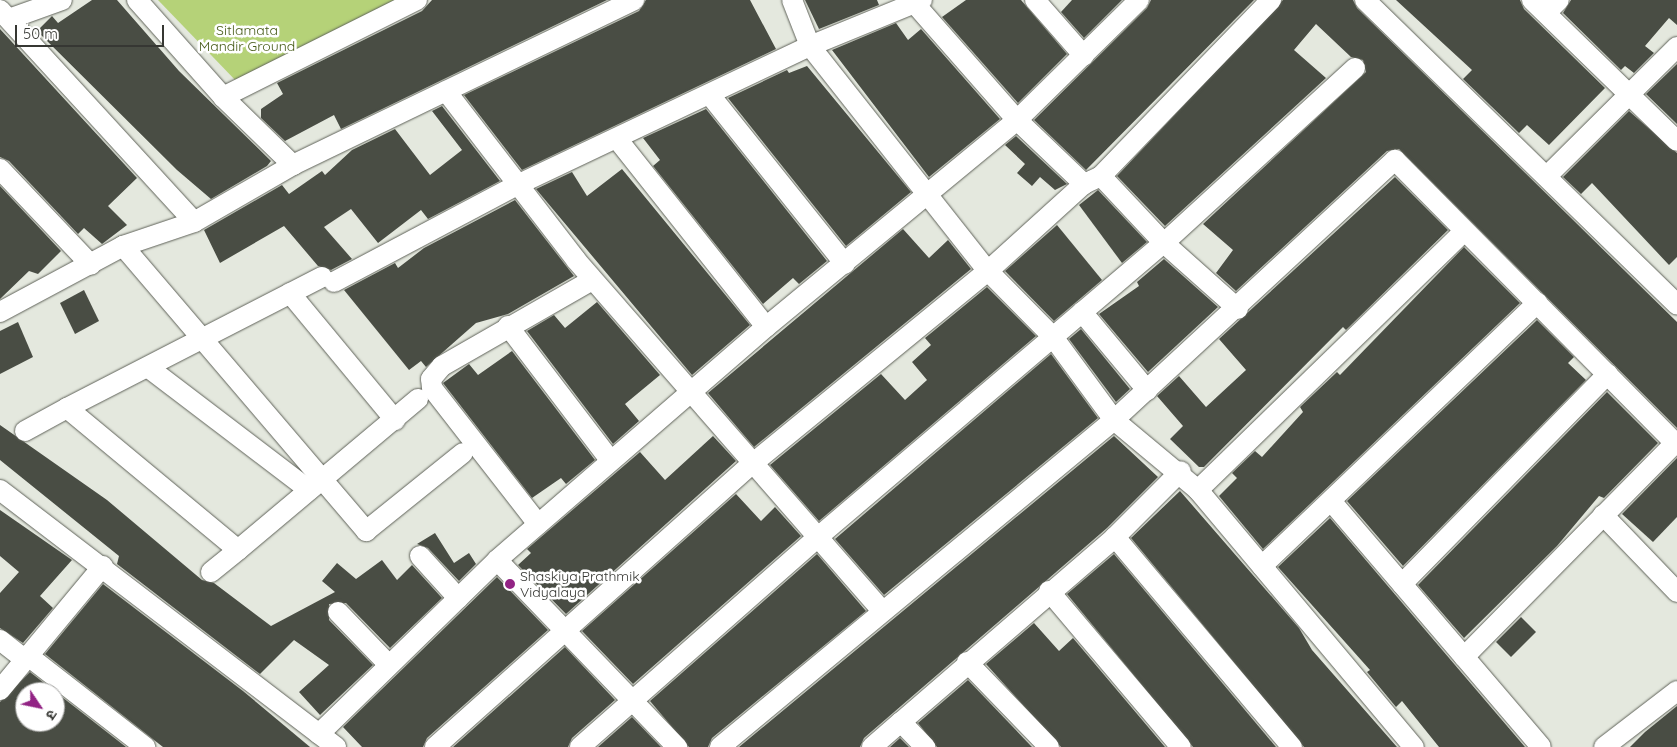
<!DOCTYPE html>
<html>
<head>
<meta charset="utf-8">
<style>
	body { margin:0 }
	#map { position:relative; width:1677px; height:747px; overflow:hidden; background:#e4e8de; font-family:Quicksand,"Noto Sans Devanagari",sans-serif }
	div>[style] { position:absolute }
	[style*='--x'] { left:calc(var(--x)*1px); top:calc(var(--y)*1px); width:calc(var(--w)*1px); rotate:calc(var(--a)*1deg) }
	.green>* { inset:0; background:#b5d278 }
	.building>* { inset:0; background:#494d44 }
	.roads { filter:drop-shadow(0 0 1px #5f6259) drop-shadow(0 0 1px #5f6259) }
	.minor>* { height:20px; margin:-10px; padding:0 10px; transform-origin:10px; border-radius:10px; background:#fff }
	.dots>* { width:14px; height:14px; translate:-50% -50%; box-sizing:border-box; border:2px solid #fff; border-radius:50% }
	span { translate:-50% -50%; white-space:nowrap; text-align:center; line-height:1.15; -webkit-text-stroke:5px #fff; paint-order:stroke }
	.park-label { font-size:14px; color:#4b5e1d }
	.poi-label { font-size:14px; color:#363733 }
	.left { translate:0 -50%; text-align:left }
	.north { position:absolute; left:15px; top:682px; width:50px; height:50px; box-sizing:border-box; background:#fff; border:1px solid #afafad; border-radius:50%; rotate:124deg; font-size:14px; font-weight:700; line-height:20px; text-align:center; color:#363733 }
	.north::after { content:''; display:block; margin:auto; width:18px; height:22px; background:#922384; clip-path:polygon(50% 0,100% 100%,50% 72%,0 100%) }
	.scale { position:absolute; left:15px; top:25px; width:149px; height:22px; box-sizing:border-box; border:2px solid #363733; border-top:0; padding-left:6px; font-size:15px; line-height:18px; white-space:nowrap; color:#363733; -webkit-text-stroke:4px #fff; paint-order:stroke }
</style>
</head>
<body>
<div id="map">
	<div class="green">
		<div style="clip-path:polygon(158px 0,405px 0,238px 83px)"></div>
	</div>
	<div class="building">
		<div style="clip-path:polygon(92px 0,117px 0,179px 71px,271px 161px,267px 166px,211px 199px,177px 170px,37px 31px,52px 16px,58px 23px)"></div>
		<div style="clip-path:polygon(432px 0,607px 0,341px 129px,334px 115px,285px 141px,261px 118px,261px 109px,283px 94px,277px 83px,422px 11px)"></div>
		<div style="clip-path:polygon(646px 0,750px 0,776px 49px,522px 170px,464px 95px,639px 11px)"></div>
		<div style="clip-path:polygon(805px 0,877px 0,879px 5px,819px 29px)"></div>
		<div style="clip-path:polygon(966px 0,1021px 0,1067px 54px,1018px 103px,942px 17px)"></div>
		<div style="clip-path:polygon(1072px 0,1122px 0,1084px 38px,1061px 12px)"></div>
		<div style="clip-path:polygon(1151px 0,1254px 0,1086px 170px,1034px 120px,1147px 8px)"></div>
		<div style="clip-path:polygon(1283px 0,1353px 0,1357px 8px,1677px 322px,1677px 428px,1399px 149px,1387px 151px,1236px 291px,1216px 273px,1233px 250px,1203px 224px,1366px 72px,1363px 60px,1351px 57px,1316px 24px,1294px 50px,1326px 78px,1165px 226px,1117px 176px)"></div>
		<div style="clip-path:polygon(1396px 0,1520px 0,1524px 9px,1605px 88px,1549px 145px,1527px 125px,1519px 133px,1463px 79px,1472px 70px)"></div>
		<div style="clip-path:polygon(1571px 0,1677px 0,1677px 25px,1669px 18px,1645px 46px,1654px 53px,1634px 73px,1625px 66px,1621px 70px,1563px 13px)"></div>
		<div style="clip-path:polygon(896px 23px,908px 40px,921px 29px,1000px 119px,929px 177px,832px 50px)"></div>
		<div style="clip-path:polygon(0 29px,137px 178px,108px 206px,127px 225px,102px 244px,84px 228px,78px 234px,9px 161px,0 157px)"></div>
		<div style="clip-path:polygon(1677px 64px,1677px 124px,1646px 94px)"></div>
		<div style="clip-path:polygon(807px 66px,911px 192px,846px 246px,728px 98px,787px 70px,789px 73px)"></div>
		<div style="clip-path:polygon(442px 106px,500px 181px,428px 219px,421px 210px,378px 243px,351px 209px,324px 227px,352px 259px,331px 270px,318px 266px,284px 226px,220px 263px,204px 230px,282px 185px,289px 194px,322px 171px,325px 175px,352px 150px,395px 129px,430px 175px,462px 150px,432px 111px)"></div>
		<div style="clip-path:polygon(706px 109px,827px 261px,799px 284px,793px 278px,763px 304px,653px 166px,660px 160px,643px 138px)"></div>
		<div style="clip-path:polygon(1629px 111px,1677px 153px,1677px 257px,1669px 265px,1592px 183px,1581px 194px,1563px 177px)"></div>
		<div style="clip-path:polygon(1016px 136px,1067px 184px,1055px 190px,1040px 177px,1032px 186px,1017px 173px,1025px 164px,1005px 145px)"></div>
		<div style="clip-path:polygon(622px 169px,750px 325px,692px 375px,536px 189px,572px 172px,587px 196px)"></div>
		<div style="clip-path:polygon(1395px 177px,1448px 230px,1346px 330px,1343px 327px,1204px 467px,1199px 467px,1170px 439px,1183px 426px,1157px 396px,1179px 376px,1206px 407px,1246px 370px,1219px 339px)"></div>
		<div style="clip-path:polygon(0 186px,61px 251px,38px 274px,29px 271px,0 299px)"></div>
		<div style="clip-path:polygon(1098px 190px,1147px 242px,1122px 263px,1079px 205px)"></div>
		<div style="clip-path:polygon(515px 200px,574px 276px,508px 314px,476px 323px,426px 367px,421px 361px,409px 370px,344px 290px,395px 263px,398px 268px,424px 248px)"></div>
		<div style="clip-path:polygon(1057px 225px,1102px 280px,1054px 321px,1005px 271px)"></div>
		<div style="clip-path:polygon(903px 229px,929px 258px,948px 240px,971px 269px,754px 447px,708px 393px)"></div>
		<div style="clip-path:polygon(1464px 247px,1520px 303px,1263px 549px,1219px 496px,1237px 478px,1232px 473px,1255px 451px,1262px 457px,1303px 412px,1300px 407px,1337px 372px,1340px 375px)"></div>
		<div style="clip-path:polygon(1164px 259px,1218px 307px,1148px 372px,1099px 314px,1139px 286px,1137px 282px)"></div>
		<div style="clip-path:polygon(987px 287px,1036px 336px,819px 521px,770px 465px,881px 374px,905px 400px,927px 380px,912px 362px,931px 345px,925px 338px)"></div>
		<div style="clip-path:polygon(84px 290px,99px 321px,75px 334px,60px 303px)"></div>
		<div style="clip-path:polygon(597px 302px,660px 375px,625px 404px,639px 421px,613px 444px,527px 331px,554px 315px,565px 328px)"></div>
		<div style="clip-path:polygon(1537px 320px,1574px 357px,1568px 363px,1586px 380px,1403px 566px,1347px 501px)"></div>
		<div style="clip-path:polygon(18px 322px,33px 357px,0 374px,0 331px)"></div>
		<div style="clip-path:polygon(1081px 329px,1130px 389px,1116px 402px,1069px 339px)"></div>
		<div style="clip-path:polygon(512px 351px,595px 460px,566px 484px,561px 478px,532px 498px,443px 383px,469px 364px,478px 375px)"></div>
		<div style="clip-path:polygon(1051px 354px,1098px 418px,884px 595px,835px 539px)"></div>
		<div style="clip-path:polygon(1607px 392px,1658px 443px,1604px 498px,1599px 496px,1557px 546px,1464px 638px,1418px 585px)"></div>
		<div style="clip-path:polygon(0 425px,107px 500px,202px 580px,214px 583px,271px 626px,335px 592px,322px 581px,337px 563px,356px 579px,382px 560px,397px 580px,412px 565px,442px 598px,390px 648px,346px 603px,329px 604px,329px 620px,373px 665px,320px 715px,299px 692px,329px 665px,294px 640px,260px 674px,117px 564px,119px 556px,0 460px)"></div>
		<div style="clip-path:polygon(713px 436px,736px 461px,566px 614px,518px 565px,531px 553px,527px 549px,640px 452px,665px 480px)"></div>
		<div style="clip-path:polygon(1114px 436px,1158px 477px,1107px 528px,864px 738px,860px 747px,739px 747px)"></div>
		<div style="clip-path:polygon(1677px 458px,1677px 517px,1653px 542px,1622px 514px)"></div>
		<div style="clip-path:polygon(1180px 491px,1299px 628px,1312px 650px,1397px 747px,1304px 747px,1131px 538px)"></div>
		<div style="clip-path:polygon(736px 494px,761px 521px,775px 507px,801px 536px,633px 684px,582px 631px)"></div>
		<div style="clip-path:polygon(0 510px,72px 560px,40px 596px,53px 608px,23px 643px,0 628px,0 593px,19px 572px,0 556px)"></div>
		<div style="clip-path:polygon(1330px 518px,1455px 665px,1525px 747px,1439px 747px,1402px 701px,1396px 707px,1367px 672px,1370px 670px,1278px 567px)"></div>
		<div style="clip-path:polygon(435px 533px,454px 563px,469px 553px,476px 564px,459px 581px,428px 548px,417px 544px)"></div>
		<div style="clip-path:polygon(817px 554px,866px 611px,712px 738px,708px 747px,689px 747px,650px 701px)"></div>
		<div style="clip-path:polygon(1114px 554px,1276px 747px,1193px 747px,1067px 594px)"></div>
		<div style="clip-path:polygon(497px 577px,548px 630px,427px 738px,423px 747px,362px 747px,343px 727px)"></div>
		<div style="clip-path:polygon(103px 584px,243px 691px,310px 747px,163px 747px,154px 740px,45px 654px)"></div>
		<div style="clip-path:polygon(1521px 617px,1536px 632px,1511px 657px,1496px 642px)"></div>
		<div style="clip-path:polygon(1034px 623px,1059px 651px,1073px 638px,1165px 747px,1061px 747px,986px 664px)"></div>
		<div style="clip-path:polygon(565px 647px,615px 700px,572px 738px,568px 747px,453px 747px)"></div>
		<div style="clip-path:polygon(evenodd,30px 672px,126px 747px,0 747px,0 702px,30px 672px,25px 692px,55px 692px,55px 722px,25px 722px,25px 692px)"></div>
		<div style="clip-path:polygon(968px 680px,1032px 747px,937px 747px,918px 723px)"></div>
		<div style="clip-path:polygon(1677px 706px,1677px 747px,1630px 747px,1645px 732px)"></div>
		<div style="clip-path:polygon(632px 717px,661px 747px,598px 747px)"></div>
		<div style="clip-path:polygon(900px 738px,909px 747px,890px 747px)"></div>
	</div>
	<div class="roads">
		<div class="minor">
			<div style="--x:137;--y:0;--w:130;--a:48.4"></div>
			<div style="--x:223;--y:97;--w:98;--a:44.2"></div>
			<div style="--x:792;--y:0;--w:49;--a:68.6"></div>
			<div style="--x:810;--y:46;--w:287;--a:51.7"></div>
			<div style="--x:988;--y:271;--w:93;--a:45.4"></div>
			<div style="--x:1053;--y:337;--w:103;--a:53.7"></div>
			<div style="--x:1114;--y:420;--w:109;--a:39.8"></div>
			<div style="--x:1198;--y:490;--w:336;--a:50"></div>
			<div style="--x:1035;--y:0;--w:74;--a:48.8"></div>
			<div style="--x:1365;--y:0;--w:436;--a:44.3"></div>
			<div style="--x:1532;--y:0;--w:202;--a:44.2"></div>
			<div style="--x:915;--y:4;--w:154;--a:48.7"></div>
			<div style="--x:1017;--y:120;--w:93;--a:43.7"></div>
			<div style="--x:0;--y:10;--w:287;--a:47.5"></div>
			<div style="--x:1546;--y:13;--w:18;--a:-45"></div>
			<div style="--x:9;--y:19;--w:56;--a:-19.7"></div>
			<div style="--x:446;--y:91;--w:213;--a:52.4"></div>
			<div style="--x:576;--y:260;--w:466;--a:48.9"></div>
			<div style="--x:710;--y:95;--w:216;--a:51.4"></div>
			<div style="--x:223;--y:97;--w:217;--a:-26.6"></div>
			<div style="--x:618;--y:140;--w:238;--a:51.6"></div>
			<div style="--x:0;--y:169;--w:132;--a:46.5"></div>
			<div style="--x:1101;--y:176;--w:92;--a:46.8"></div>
			<div style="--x:1164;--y:243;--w:99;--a:41.7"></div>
			<div style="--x:1547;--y:176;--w:183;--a:-44.8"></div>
			<div style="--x:123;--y:246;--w:375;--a:49.5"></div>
			<div style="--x:366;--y:531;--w:124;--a:-38.8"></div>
			<div style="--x:322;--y:277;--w:287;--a:152.8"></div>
			<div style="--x:67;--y:408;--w:222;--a:39.7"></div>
			<div style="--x:238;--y:550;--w:235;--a:-40"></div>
			<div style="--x:334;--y:282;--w:207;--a:-27.9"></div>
			<div style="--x:517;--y:185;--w:324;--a:-25.4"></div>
			<div style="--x:810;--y:46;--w:121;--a:-22.3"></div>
			<div style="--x:290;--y:293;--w:165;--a:50.4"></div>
			<div style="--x:0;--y:312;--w:140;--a:-28.2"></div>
			<div style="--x:123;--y:246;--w:75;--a:-18.7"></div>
			<div style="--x:194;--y:222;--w:114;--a:-29.9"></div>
			<div style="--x:293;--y:165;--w:379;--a:-25.8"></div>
			<div style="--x:1082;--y:312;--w:102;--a:50.2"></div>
			<div style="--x:508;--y:326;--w:168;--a:52.7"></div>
			<div style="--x:149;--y:368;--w:201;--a:37.3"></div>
			<div style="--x:25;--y:431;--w:48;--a:-28.7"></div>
			<div style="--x:0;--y:490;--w:423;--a:37.4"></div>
			<div style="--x:1198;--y:490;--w:370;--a:-44.2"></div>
			<div style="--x:1331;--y:501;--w:323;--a:49.5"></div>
			<div style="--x:1603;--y:515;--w:107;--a:46.1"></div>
			<div style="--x:538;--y:524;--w:172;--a:-127.9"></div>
			<div style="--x:432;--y:388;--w:9;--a:-96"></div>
			<div style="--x:431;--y:379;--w:17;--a:-50"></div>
			<div style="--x:442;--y:366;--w:173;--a:-29.8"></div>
			<div style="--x:1115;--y:537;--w:275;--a:49.9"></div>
			<div style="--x:420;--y:556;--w:57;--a:47.9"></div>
			<div style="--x:497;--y:560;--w:260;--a:46.1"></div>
			<div style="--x:1262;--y:566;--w:381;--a:-43.7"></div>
			<div style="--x:211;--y:572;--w:35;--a:-39"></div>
			<div style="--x:1402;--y:584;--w:294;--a:-45.6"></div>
			<div style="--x:1049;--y:591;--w:204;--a:49.8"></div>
			<div style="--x:338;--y:612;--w:71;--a:46.1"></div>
			<div style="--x:0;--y:640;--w:31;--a:38"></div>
			<div style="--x:27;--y:655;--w:150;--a:37.9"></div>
			<div style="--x:1464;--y:657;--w:301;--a:-45.4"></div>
			<div style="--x:967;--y:662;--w:118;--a:46"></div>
			<div style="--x:0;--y:690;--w:161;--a:-50.3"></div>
			<div style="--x:901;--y:722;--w:283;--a:-40.8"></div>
			<div style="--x:1115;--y:537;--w:93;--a:-45"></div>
			<div style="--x:319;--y:734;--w:249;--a:-44.3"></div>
			<div style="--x:497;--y:560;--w:356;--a:-40.9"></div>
			<div style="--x:766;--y:327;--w:325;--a:-39.5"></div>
			<div style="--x:1017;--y:120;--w:171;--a:-44.5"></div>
			<div style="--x:435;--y:747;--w:425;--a:-41.8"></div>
			<div style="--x:752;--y:464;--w:305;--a:-39.3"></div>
			<div style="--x:988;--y:271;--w:130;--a:-42.2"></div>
			<div style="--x:1084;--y:184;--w:19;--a:-25"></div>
			<div style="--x:1101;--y:176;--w:245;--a:-46"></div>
			<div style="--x:580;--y:747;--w:317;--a:-41.4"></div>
			<div style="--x:818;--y:537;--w:454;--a:-40.4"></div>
			<div style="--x:1164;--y:243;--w:259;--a:-42.5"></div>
			<div style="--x:720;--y:747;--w:512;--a:-39.69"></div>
			<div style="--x:1114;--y:420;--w:383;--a:-42.8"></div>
			<div style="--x:1395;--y:160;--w:401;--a:45.3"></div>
			<div style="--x:872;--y:747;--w:38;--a:-41"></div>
			<div style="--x:901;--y:722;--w:35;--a:46"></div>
			<div style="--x:1604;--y:747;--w:92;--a:-37.5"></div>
		</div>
	</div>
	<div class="dots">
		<div style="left:510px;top:584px;background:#922384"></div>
	</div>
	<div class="park-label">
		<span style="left:247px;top:38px">Sitlamata<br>Mandir Ground</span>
	</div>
	<div class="poi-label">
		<span class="left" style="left:520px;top:584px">Shaskiya Prathmik<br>Vidyalaya</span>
	</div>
	<div class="north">उ</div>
	<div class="scale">50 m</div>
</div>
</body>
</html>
